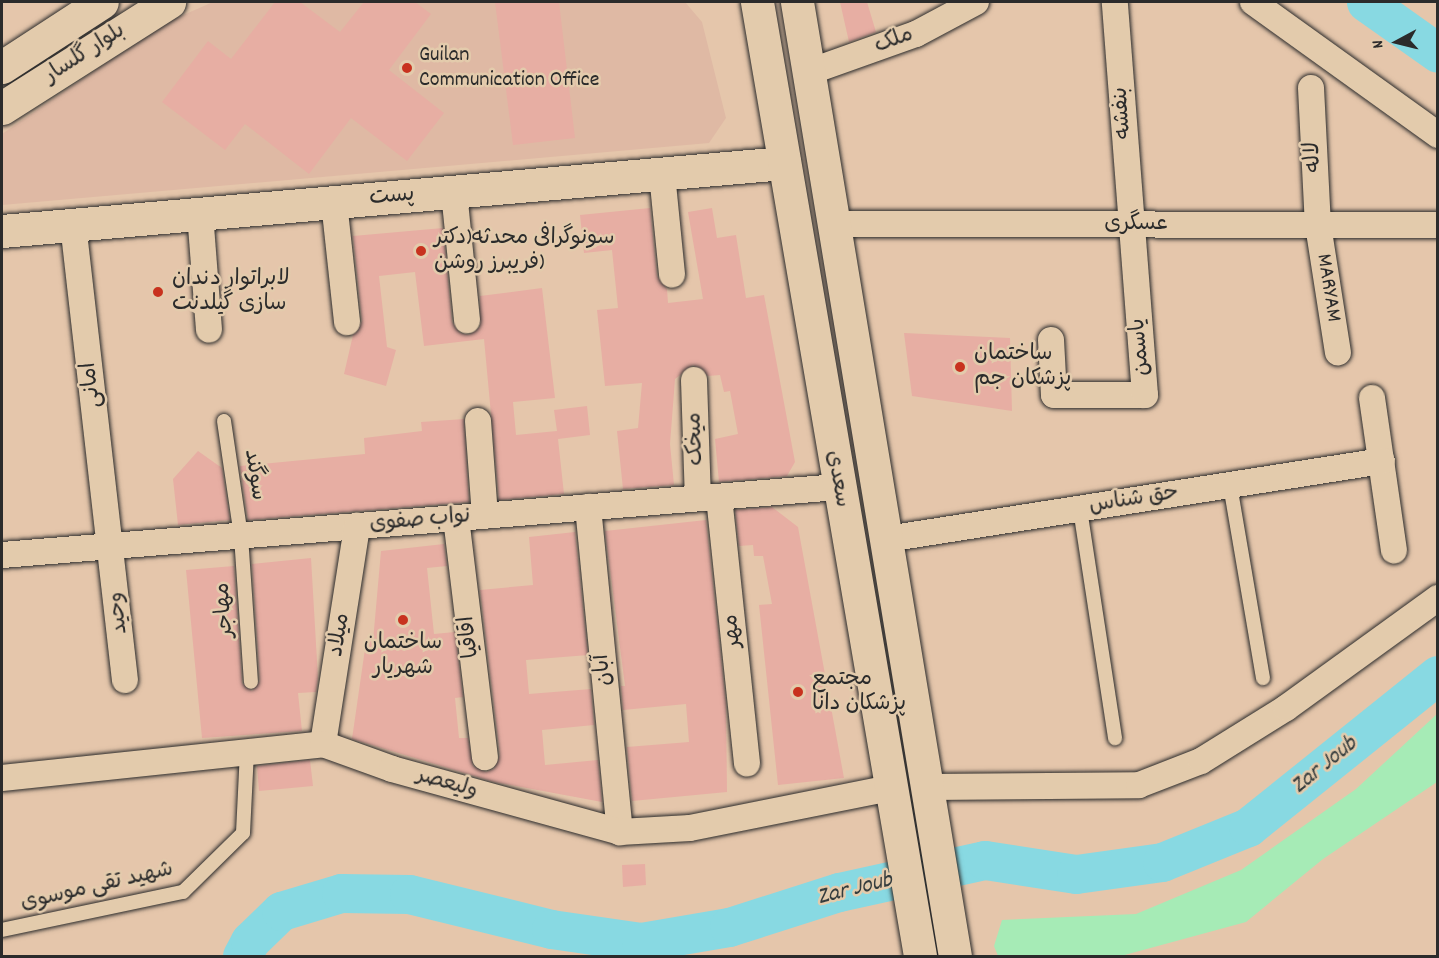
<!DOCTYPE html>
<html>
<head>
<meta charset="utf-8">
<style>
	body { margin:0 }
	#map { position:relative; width:1439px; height:958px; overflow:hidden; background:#e5c6ab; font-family:Dekko,"Playpen Sans Arabic",sans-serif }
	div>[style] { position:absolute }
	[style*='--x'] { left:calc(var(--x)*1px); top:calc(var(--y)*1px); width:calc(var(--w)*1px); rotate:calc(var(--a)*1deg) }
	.built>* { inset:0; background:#dfb9a4 }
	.green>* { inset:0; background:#a6ebb6 }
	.river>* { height:39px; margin:-19.5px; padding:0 19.5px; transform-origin:19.5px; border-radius:19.5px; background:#88d9e2 }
	.building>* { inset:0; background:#e7aea3 }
	.roads { filter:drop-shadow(0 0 2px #2b2b2b) drop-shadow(0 0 2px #2b2b2b) }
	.lane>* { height:14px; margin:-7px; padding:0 7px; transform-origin:7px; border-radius:7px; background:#e3cbac }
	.street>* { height:26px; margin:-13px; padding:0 13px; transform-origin:13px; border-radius:13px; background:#e3cbac }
	.secondary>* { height:33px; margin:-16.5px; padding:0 16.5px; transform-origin:16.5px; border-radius:16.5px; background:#e3cbac }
	.primary>* { height:33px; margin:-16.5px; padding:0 16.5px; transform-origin:16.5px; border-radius:16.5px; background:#e3cbac }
	.dots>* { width:16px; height:16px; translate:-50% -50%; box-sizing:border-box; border:3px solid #e3cbac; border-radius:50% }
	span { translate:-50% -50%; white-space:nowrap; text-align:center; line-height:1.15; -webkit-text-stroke:5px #e3cbac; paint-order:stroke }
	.street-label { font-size:22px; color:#2b2b2b }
	.poi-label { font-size:22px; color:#2b2b2b }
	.left { translate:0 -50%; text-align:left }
	.water-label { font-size:24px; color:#343c3d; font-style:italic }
	.frame { position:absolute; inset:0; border:3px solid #2b2b2b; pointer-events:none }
	.north { position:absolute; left:1367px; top:12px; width:60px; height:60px; -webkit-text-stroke:4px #e3cbac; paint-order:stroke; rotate:263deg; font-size:16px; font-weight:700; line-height:24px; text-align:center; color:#2b2b2b }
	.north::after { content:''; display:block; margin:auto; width:21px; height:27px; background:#2b2b2b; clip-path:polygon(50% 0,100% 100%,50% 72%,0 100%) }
</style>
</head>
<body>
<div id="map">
	<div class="built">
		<div style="clip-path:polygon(213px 2px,685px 2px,702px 22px,726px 118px,709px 143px,2px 205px,2px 134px,163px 24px)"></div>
	</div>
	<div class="green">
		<div style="clip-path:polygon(1437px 714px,1437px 782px,1323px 859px,1246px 922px,1121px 956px,998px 956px,994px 946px,1002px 920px,1136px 914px,1241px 870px,1356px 789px)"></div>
	</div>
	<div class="river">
		<div style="--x:1366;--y:2;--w:88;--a:35.3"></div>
		<div style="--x:242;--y:956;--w:17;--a:-62"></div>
		<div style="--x:250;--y:941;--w:43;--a:-44.1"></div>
		<div style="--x:281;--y:911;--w:63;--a:-16.7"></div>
		<div style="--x:341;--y:893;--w:68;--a:0.8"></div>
		<div style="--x:409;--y:894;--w:146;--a:13.8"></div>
		<div style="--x:551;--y:929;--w:91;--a:8.2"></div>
		<div style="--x:641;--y:942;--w:89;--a:-9.7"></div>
		<div style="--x:729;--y:927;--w:115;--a:-17.7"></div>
		<div style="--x:839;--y:892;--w:149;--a:-12.4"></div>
		<div style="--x:985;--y:860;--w:92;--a:8.7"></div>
		<div style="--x:1076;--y:874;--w:87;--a:-7.9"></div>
		<div style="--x:1162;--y:862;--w:93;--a:-22.1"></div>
		<div style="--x:1248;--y:827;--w:243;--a:-38.7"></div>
	</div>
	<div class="building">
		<div style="clip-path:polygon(275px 2px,300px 2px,340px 32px,364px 2px,415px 2px,431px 14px,389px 70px,444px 113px,407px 161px,351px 118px,309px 174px,245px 124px,225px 150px,162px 102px,208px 41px,231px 59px)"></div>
		<div style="clip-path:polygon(495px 2px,559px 2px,575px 138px,513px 145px)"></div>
		<div style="clip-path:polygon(840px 2px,867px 2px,876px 32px,849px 42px)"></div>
		<div style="clip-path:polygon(650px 208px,657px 276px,667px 289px,668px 303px,703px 299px,688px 212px,712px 208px,717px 238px,736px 235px,746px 298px,764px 295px,795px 462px,787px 476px,719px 482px,715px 439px,738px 434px,730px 391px,724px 392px,720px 375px,708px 376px,693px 365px,675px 379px,670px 444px,674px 485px,623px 489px,617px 431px,638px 428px,642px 383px,605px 386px,597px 310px,618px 308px,612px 250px,584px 253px,580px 215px)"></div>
		<div style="clip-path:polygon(443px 228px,452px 322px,460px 333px,469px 335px,480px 327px,480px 296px,542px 288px,555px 398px,513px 402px,516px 435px,557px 431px,554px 410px,587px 406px,590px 435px,558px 439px,564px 494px,499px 500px,484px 339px,424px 346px,415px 272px,379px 276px,387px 347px,396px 350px,386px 386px,344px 374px,353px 335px,362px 321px,353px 236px)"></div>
		<div style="clip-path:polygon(904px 333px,1010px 338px,1012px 411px,912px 396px)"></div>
		<div style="clip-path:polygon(464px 419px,469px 502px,248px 520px,240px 466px,365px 454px,364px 438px,422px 431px,421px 422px)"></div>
		<div style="clip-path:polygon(198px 451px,222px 468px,230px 520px,178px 525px,173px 479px)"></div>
		<div style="clip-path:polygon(772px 507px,798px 527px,844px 778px,778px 785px,759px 605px,772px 604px,763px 556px,754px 556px,753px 545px,739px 546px,735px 510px)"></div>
		<div style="clip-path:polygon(706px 520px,726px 704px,727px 792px,632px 801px,627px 747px,689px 742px,686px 704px,623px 710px,621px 686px,625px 686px,605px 531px)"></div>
		<div style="clip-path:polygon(575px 532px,588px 655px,526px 660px,529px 694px,591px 689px,594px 725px,542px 730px,545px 765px,598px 760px,602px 802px,494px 782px,352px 739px,366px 642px,373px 641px,381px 551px,444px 544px,447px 566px,427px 568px,434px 634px,455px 632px,463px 697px,455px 698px,459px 738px,468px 738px,473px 766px,486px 772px,494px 769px,500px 755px,480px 590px,533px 585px,529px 537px)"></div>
		<div style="clip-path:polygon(311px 558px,318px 678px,316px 692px,298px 693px,302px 731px,202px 738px,186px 570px,234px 566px,242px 683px,252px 691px,260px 681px,252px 564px)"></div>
		<div style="clip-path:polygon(310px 760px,313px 786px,259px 791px,257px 766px)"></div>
		<div style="clip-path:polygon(645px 864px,646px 885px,623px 887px,622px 865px)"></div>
	</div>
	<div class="roads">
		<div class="lane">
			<div style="--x:224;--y:421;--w:116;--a:81.6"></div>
			<div style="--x:241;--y:536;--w:146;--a:86.1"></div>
			<div style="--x:1230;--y:485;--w:196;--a:80.3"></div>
			<div style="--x:1080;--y:509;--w:232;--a:81.3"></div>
			<div style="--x:2;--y:930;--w:185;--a:-11.9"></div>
			<div style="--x:183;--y:892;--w:84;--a:-44.5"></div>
			<div style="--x:243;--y:833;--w:81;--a:-87.2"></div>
		</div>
		<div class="street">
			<div style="--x:1253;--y:2;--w:228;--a:35.7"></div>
			<div style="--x:809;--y:72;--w:114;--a:-19.6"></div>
			<div style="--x:916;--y:34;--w:68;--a:-28.1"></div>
			<div style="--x:1311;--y:88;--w:137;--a:87.1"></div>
			<div style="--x:1318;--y:225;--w:129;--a:81.1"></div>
			<div style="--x:662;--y:174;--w:101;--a:84.3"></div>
			<div style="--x:454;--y:192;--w:129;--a:84.2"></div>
			<div style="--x:334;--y:202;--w:121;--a:83.8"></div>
			<div style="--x:200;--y:213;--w:117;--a:85.6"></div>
			<div style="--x:73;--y:224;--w:459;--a:83.5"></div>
			<div style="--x:834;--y:224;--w:604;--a:0.09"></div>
			<div style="--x:1051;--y:340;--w:55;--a:86.9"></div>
			<div style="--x:1054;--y:395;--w:91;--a:0"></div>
			<div style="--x:1145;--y:395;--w:394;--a:-94.4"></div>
			<div style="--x:694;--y:380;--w:118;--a:88.1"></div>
			<div style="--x:1372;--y:398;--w:154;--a:81.8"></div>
			<div style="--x:478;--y:421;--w:95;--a:85.8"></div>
			<div style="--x:719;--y:497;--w:268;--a:84"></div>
			<div style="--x:588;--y:507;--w:327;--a:84.4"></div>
			<div style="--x:456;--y:518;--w:241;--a:83.1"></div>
			<div style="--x:887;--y:539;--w:501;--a:-8.95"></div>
			<div style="--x:2;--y:555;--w:839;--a:-4.65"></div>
			<div style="--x:323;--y:744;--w:221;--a:-81.1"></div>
			<div style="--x:2;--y:778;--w:323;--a:-6"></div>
			<div style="--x:323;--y:744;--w:73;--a:19.9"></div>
			<div style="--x:392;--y:769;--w:237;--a:15.4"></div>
			<div style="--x:620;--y:832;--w:70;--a:-3.3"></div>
			<div style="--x:690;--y:828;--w:204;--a:-11.3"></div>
			<div style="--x:929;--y:787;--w:210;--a:-0.5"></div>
			<div style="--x:1139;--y:785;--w:66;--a:-21.2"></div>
			<div style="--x:1201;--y:761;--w:100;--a:-31.9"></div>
			<div style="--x:1286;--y:708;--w:188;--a:-35.9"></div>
		</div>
		<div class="secondary">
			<div style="--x:2;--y:231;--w:785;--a:-4.97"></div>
		</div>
		<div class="primary">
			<div style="--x:757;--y:2;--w:968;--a:80.3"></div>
			<div style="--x:797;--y:2;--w:967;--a:80.6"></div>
			<div style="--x:2;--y:67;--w:119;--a:-33"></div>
			<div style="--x:2;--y:108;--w:198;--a:-32.4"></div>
		</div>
	</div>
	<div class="dots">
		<div style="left:407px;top:68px;background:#c8321e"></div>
		<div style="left:421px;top:251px;background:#c8321e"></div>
		<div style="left:158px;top:292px;background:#c8321e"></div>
		<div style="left:960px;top:367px;background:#c8321e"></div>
		<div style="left:403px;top:620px;background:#c8321e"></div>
		<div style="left:798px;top:692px;background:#c8321e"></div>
	</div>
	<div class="street-label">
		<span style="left:894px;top:41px;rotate:-20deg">ملک</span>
		<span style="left:85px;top:54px;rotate:-33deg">بلوار گلسار</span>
		<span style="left:1123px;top:113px;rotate:-94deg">بنفشه</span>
		<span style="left:1314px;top:157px;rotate:-93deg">لاله</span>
		<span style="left:392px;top:197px;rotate:-5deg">پست</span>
		<span style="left:1136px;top:225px">عسگری</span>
		<span style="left:1328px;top:288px;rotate:81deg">MARYAM</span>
		<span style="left:1141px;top:347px;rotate:-95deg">یاسمن</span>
		<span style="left:92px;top:385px;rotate:-97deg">امانی</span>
		<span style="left:696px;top:439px;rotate:-92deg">میخک</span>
		<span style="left:254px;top:475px;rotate:82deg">سوگند</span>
		<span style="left:837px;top:479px;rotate:80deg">سعدی</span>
		<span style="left:1134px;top:500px;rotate:-9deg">حق شناس</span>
		<span style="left:420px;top:521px;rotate:-5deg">نواب صفوی</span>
		<span style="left:225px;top:610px;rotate:-94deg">مهاجر</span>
		<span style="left:119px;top:613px;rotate:-96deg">وحید</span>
		<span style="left:733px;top:631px;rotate:-96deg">مهر</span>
		<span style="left:340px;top:635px;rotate:-81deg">میلاد</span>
		<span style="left:470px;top:637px;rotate:-97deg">اقاقیا</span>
		<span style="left:604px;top:670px;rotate:-96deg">آبان</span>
		<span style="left:447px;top:784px;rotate:16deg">ولیعصر</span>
		<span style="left:97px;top:887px;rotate:-13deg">شهید تقی موسوی</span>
	</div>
	<div class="poi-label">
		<span class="left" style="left:419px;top:68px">Guilan<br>Communication Office</span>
		<span class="left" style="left:434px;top:251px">سونوگرافی محدثه(دکتر<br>فریبرز روشن)</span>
		<span class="left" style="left:172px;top:292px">لابراتوار دندان<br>سازی گیلدنت</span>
		<span class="left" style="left:974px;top:367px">ساختمان<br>پزشکان جم</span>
		<span style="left:403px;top:656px">ساختمان<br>شهریار</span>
		<span class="left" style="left:812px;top:692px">مجتمع<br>پزشکان دانا</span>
	</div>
	<div class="water-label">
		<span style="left:1325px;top:766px;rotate:-39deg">Zar Joub</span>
		<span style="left:855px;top:890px;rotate:-14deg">Zar Joub</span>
	</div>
	<div class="frame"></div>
	<div class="north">N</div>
</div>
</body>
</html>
